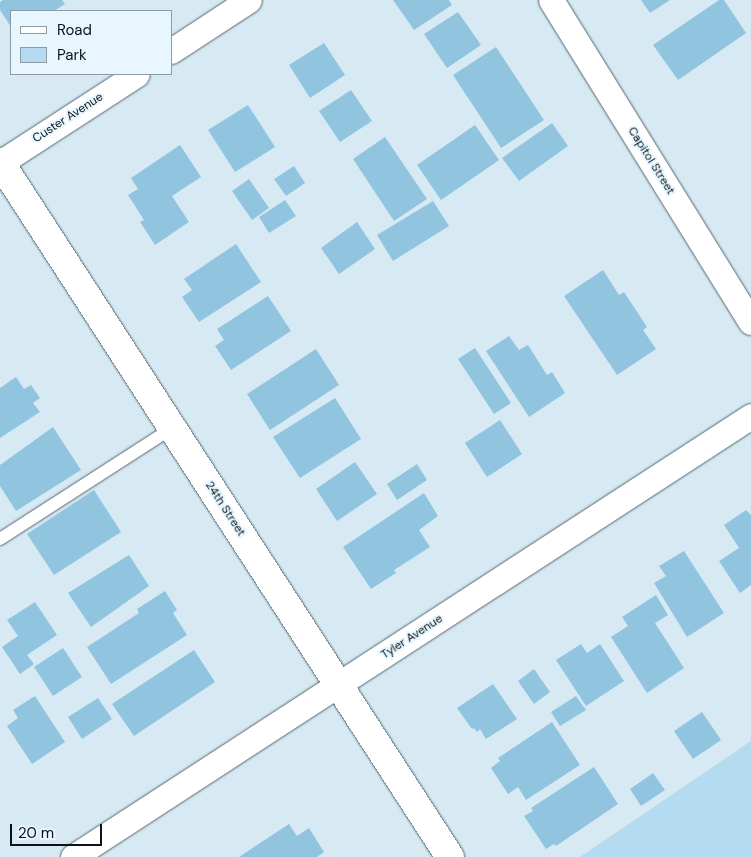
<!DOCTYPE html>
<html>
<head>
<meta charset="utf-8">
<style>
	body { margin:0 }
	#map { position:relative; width:751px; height:857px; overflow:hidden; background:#d7eaf4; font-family:"DM Sans",sans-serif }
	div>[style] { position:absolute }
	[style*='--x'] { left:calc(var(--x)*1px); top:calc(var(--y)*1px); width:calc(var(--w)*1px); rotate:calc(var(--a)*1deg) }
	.green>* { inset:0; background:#b4dbf0 }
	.building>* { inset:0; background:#91c4df }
	.roads { filter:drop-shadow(0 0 1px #566770) drop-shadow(0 0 1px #566770) }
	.service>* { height:12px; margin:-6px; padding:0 6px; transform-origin:6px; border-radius:6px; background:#fff }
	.minor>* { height:25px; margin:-12.5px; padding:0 12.5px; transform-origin:12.5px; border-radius:12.5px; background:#fff }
	.tertiary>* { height:28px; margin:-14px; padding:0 14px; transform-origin:14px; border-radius:14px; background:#fff }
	span { translate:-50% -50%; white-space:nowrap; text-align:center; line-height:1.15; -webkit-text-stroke:4px #e7f6ff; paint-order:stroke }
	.street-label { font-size:12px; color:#0c1216 }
	.legend { position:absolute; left:10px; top:10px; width:162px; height:65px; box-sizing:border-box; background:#e7f6ff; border:1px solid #8f9ba2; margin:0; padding:6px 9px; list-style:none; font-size:15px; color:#0c1216 }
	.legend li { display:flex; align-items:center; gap:10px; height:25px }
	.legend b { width:25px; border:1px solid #8f9ba2 }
	.scale { position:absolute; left:10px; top:824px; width:92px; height:22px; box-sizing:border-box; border:2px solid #0c1216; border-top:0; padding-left:6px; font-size:15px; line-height:18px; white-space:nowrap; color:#0c1216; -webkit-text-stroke:4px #e7f6ff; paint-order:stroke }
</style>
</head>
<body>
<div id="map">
	<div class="green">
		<div style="clip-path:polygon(751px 741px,751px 857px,580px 857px)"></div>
	</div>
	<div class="building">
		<div style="clip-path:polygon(3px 0,62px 0,65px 4px,54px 11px,11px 11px,11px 27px,0 10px,0 2px)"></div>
		<div style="clip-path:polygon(393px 0,449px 0,452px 5px,414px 30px)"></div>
		<div style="clip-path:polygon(641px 0,670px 0,650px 13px)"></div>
		<div style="clip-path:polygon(719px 0,724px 0,746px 33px,678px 80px,653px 45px)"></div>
		<div style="clip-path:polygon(458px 12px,481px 45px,447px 68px,424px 34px)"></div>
		<div style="clip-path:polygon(324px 43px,345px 75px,310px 98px,289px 65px)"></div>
		<div style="clip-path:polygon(496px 47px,544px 120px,501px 148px,453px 75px)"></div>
		<div style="clip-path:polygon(351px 90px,372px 121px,340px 142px,319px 111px)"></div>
		<div style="clip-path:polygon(248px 105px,275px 147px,235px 172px,208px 130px)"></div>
		<div style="clip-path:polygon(552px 123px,568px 146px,519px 181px,502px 158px)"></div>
		<div style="clip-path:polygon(475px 125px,499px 160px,441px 200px,417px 165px)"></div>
		<div style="clip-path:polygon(385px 137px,427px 199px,394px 221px,353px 159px)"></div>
		<div style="clip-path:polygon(180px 145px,201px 177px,172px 196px,189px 222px,155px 245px,140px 222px,144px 220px,128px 195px,138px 189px,131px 178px)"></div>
		<div style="clip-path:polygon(294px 166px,305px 183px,286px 196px,274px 179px)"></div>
		<div style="clip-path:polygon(249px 179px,269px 208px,252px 220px,232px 191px)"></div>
		<div style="clip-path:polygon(285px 200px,296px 216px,269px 233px,259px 217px)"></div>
		<div style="clip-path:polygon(433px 201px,449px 226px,393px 261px,377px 235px)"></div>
		<div style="clip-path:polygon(357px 222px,375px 249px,339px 274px,321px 248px)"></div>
		<div style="clip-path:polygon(236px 244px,261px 282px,199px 322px,182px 297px,192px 290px,184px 279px)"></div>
		<div style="clip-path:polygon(603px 270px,619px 295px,624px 292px,647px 327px,643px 330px,656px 349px,617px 375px,564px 296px)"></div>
		<div style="clip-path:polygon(268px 296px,291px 331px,231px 370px,215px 346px,224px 340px,217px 329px)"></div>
		<div style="clip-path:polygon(509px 336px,519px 350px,528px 345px,547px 375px,552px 372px,565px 393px,529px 417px,486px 351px)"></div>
		<div style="clip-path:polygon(475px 348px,511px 403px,494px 414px,458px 359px)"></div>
		<div style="clip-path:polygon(316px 349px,339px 385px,270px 430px,247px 394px)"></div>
		<div style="clip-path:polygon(16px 377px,24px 389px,31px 385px,40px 398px,33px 403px,40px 412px,0 438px,0 388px)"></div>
		<div style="clip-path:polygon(335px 398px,361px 439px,300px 478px,273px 437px)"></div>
		<div style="clip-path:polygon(500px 420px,522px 454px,487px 477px,465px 443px)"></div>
		<div style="clip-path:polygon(53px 427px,81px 470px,16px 511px,0 486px,0 465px)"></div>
		<div style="clip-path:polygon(355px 462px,377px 494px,337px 521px,316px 489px)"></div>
		<div style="clip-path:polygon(417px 464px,427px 480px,397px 500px,387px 484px)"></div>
		<div style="clip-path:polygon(94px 490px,121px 532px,54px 575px,27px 534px)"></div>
		<div style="clip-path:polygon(424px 493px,438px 516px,419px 530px,430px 547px,394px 570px,396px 573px,371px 589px,343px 547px)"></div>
		<div style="clip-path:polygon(746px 510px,751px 515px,751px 585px,740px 593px,719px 561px,739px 548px,724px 525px)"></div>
		<div style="clip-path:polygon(684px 551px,724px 613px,687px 637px,654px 583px,666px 576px,659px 566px)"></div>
		<div style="clip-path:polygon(129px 555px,149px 586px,91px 627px,68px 593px)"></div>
		<div style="clip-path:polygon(165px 591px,177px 610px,173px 613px,187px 635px,111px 684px,87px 647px,139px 613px,137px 609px)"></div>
		<div style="clip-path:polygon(656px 595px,668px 615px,655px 623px,684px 668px,647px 693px,611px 637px,628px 626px,622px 617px)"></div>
		<div style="clip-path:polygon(35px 602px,57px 635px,27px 655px,34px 664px,20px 674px,2px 647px,18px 636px,7px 620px)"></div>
		<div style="clip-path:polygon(581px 644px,587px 653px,600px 644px,624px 681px,586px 706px,556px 660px)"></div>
		<div style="clip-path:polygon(63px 648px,82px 677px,53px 696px,34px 667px)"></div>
		<div style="clip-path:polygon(194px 650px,215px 682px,134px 736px,112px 704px)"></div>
		<div style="clip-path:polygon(534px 669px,550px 692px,534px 704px,518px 681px)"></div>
		<div style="clip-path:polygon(493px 684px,517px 719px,486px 739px,480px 729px,477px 732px,474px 728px,472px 729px,457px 708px)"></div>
		<div style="clip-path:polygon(35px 696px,65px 742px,32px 764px,7px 726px,18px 718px,13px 710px)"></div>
		<div style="clip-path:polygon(576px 696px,586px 710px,560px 726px,551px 712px)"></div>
		<div style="clip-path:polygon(98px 698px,112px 719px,82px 739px,68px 717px)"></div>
		<div style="clip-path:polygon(702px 712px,721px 740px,693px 759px,674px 731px)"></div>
		<div style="clip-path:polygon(552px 722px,580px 765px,526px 800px,518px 787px,508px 794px,491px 768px,500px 761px,498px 758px)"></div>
		<div style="clip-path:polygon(594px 767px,618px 804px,556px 846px,554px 844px,546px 849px,524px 816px,533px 811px,531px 808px)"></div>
		<div style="clip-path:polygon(653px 773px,665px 790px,641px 806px,630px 789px)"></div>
		<div style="clip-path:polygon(289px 824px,297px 836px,309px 828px,324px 852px,317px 857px,239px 857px)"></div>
	</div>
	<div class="roads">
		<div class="service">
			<div style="--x:0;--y:539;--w:205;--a:-32.8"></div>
		</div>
		<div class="minor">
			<div style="--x:551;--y:0;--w:379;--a:58.2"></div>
			<div style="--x:171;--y:51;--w:93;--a:-33.2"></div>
			<div style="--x:0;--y:163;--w:163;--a:-33"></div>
			<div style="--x:73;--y:857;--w:809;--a:-33.04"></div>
		</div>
		<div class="tertiary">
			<div style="--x:0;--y:162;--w:828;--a:57.08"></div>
		</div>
	</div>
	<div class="street-label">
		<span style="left:68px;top:118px;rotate:-33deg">Custer Avenue</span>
		<span style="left:651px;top:161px;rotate:58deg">Capitol Street</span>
		<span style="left:225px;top:509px;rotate:57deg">24th Street</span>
		<span style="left:412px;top:637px;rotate:-33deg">Tyler Avenue</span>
	</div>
	<ul class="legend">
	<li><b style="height:6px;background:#fff"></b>Road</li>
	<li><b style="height:14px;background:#b4dbf0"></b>Park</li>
	</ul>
	<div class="scale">20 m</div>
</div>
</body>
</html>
